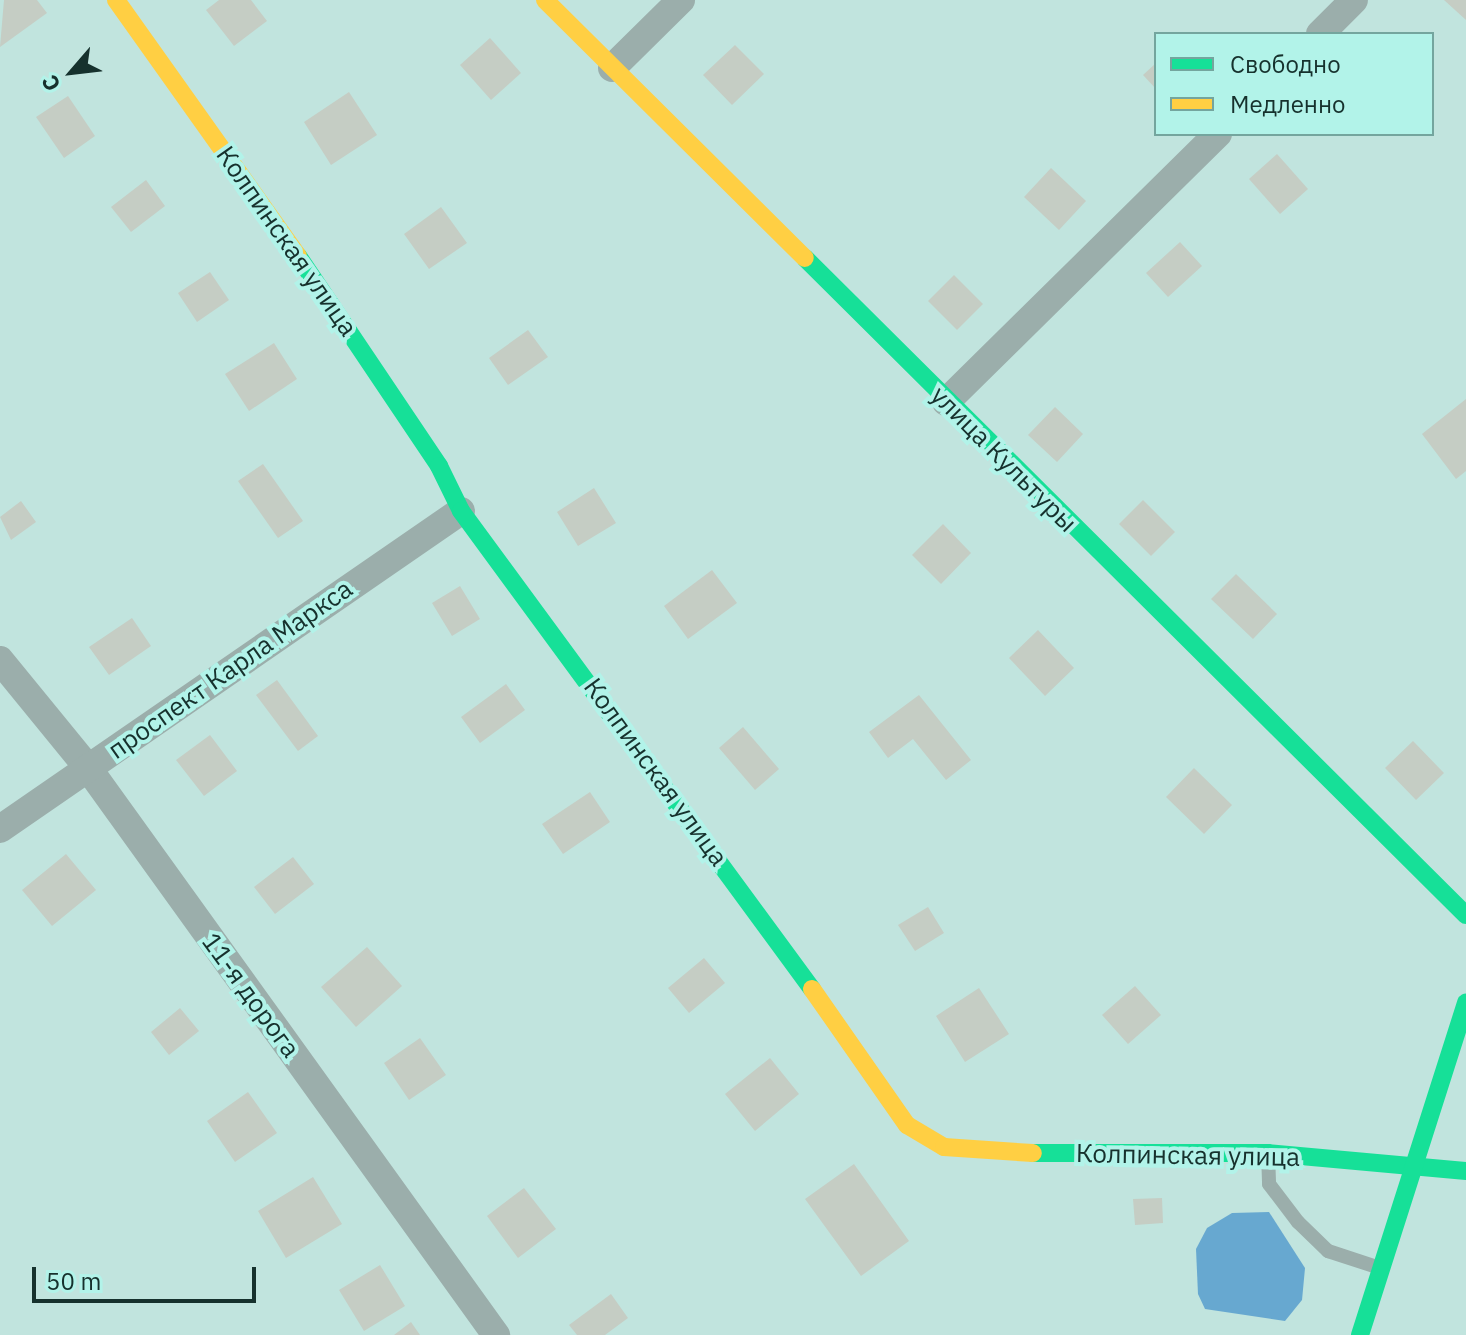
<!DOCTYPE html>
<html>
<head>
<meta charset="utf-8">
<style>
	body { margin:0 }
	#map { position:relative; width:1466px; height:1335px; overflow:hidden; background:#c1e4de; font-family:"IBM Plex Sans",sans-serif }
	div>[style] { position:absolute }
	[style*='--x'] { left:calc(var(--x)*1px); top:calc(var(--y)*1px); width:calc(var(--w)*1px); rotate:calc(var(--a)*1deg) }
	.water>* { inset:0; background:#67a8d0 }
	.building>* { inset:0; background:#c5cdc4 }
	.lane>* { height:14px; margin:-7px; padding:0 7px; transform-origin:7px; border-radius:7px; background:#9baeab }
	.street>* { height:28px; margin:-14px; padding:0 14px; transform-origin:14px; border-radius:14px; background:#9baeab }
	.fast>* { height:18px; margin:-9px; padding:0 9px; transform-origin:9px; border-radius:9px; background:#16e098 }
	.slow>* { height:18px; margin:-9px; padding:0 9px; transform-origin:9px; border-radius:9px; background:#ffcf43 }
	span { translate:-50% -50%; white-space:nowrap; text-align:center; line-height:1.15; -webkit-text-stroke:8px #b2f3e9; paint-order:stroke }
	.street-label { font-size:26px; color:#16312d }
	.legend { position:absolute; left:1154px; top:32px; width:280px; height:104px; box-sizing:border-box; background:#b2f3e9; border:2px solid #74a59e; margin:0; padding:10px 14px; list-style:none; font-size:24px; color:#16312d }
	.legend li { display:flex; align-items:center; gap:16px; height:40px }
	.legend b { width:40px; border:2px solid #74a59e }
	.north { position:absolute; left:32px; top:32px; width:80px; height:80px; -webkit-text-stroke:6px #b2f3e9; paint-order:stroke; rotate:242deg; font-size:22px; font-weight:700; line-height:32px; text-align:center; color:#16312d }
	.north::after { content:''; display:block; margin:auto; width:28px; height:36px; background:#16312d; clip-path:polygon(50% 0,100% 100%,50% 72%,0 100%) }
	.scale { position:absolute; left:32px; top:1267px; width:224px; height:36px; box-sizing:border-box; border:4px solid #16312d; border-top:0; padding-left:10px; font-size:24px; line-height:28px; white-space:nowrap; color:#16312d; -webkit-text-stroke:6px #b2f3e9; paint-order:stroke }
</style>
</head>
<body>
<div id="map">
	<div class="water">
		<div style="clip-path:polygon(1269px 1212px,1305px 1268px,1302px 1300px,1285px 1321px,1205px 1309px,1198px 1294px,1196px 1249px,1207px 1228px,1232px 1213px)"></div>
	</div>
	<div class="building">
		<div style="clip-path:polygon(4px 0,37px 0,47px 13px,0 47px)"></div>
		<div style="clip-path:polygon(219px 0,251px 0,267px 21px,234px 46px,206px 10px)"></div>
		<div style="clip-path:polygon(1444px 0,1466px 0,1466px 20px)"></div>
		<div style="clip-path:polygon(490px 38px,521px 73px,491px 100px,460px 65px)"></div>
		<div style="clip-path:polygon(735px 45px,764px 74px,732px 105px,703px 75px)"></div>
		<div style="clip-path:polygon(1156px 63px,1156px 89px,1143px 75px)"></div>
		<div style="clip-path:polygon(349px 92px,377px 135px,331px 165px,304px 122px)"></div>
		<div style="clip-path:polygon(68px 96px,95px 136px,64px 158px,36px 117px)"></div>
		<div style="clip-path:polygon(1277px 154px,1308px 189px,1280px 214px,1249px 179px)"></div>
		<div style="clip-path:polygon(1051px 168px,1086px 201px,1059px 230px,1024px 197px)"></div>
		<div style="clip-path:polygon(146px 180px,165px 206px,131px 232px,111px 207px)"></div>
		<div style="clip-path:polygon(441px 207px,467px 243px,429px 269px,404px 234px)"></div>
		<div style="clip-path:polygon(1180px 242px,1202px 266px,1168px 297px,1146px 273px)"></div>
		<div style="clip-path:polygon(210px 272px,229px 300px,197px 322px,178px 293px)"></div>
		<div style="clip-path:polygon(954px 275px,983px 304px,957px 330px,928px 301px)"></div>
		<div style="clip-path:polygon(528px 330px,548px 357px,508px 385px,489px 358px)"></div>
		<div style="clip-path:polygon(274px 343px,297px 379px,249px 411px,225px 374px)"></div>
		<div style="clip-path:polygon(1466px 399px,1466px 471px,1456px 479px,1422px 434px)"></div>
		<div style="clip-path:polygon(1055px 407px,1083px 434px,1057px 462px,1028px 435px)"></div>
		<div style="clip-path:polygon(263px 464px,303px 521px,278px 538px,238px 481px)"></div>
		<div style="clip-path:polygon(594px 488px,616px 523px,578px 546px,557px 512px)"></div>
		<div style="clip-path:polygon(1143px 500px,1175px 532px,1151px 556px,1119px 524px)"></div>
		<div style="clip-path:polygon(21px 501px,36px 522px,11px 540px,0 517px)"></div>
		<div style="clip-path:polygon(943px 524px,971px 553px,941px 584px,912px 555px)"></div>
		<div style="clip-path:polygon(712px 570px,737px 603px,688px 639px,664px 606px)"></div>
		<div style="clip-path:polygon(1236px 574px,1277px 614px,1253px 639px,1211px 599px)"></div>
		<div style="clip-path:polygon(460px 586px,480px 619px,452px 636px,432px 603px)"></div>
		<div style="clip-path:polygon(132px 618px,151px 646px,109px 675px,89px 647px)"></div>
		<div style="clip-path:polygon(1038px 630px,1074px 668px,1045px 696px,1009px 658px)"></div>
		<div style="clip-path:polygon(277px 680px,318px 736px,298px 751px,256px 695px)"></div>
		<div style="clip-path:polygon(506px 684px,525px 710px,480px 743px,461px 717px)"></div>
		<div style="clip-path:polygon(919px 695px,971px 760px,946px 780px,913px 739px,888px 758px,869px 732px)"></div>
		<div style="clip-path:polygon(743px 727px,779px 769px,755px 790px,719px 748px)"></div>
		<div style="clip-path:polygon(210px 735px,237px 771px,204px 796px,176px 760px)"></div>
		<div style="clip-path:polygon(1413px 741px,1444px 773px,1416px 800px,1385px 768px)"></div>
		<div style="clip-path:polygon(1194px 768px,1232px 805px,1204px 834px,1166px 797px)"></div>
		<div style="clip-path:polygon(590px 792px,610px 822px,563px 854px,542px 824px)"></div>
		<div style="clip-path:polygon(66px 854px,96px 890px,52px 926px,22px 890px)"></div>
		<div style="clip-path:polygon(293px 857px,314px 884px,275px 914px,254px 887px)"></div>
		<div style="clip-path:polygon(928px 907px,944px 933px,915px 951px,898px 925px)"></div>
		<div style="clip-path:polygon(367px 947px,402px 986px,356px 1027px,321px 987px)"></div>
		<div style="clip-path:polygon(704px 958px,725px 983px,689px 1013px,668px 988px)"></div>
		<div style="clip-path:polygon(1135px 986px,1161px 1015px,1128px 1044px,1102px 1015px)"></div>
		<div style="clip-path:polygon(979px 988px,1009px 1034px,965px 1062px,936px 1016px)"></div>
		<div style="clip-path:polygon(180px 1008px,199px 1031px,169px 1055px,151px 1032px)"></div>
		<div style="clip-path:polygon(420px 1038px,446px 1075px,409px 1100px,384px 1063px)"></div>
		<div style="clip-path:polygon(770px 1058px,799px 1094px,755px 1131px,725px 1094px)"></div>
		<div style="clip-path:polygon(248px 1092px,277px 1133px,235px 1162px,207px 1121px)"></div>
		<div style="clip-path:polygon(854px 1164px,909px 1241px,861px 1276px,805px 1199px)"></div>
		<div style="clip-path:polygon(313px 1177px,342px 1224px,286px 1258px,258px 1211px)"></div>
		<div style="clip-path:polygon(524px 1188px,556px 1229px,518px 1258px,487px 1216px)"></div>
		<div style="clip-path:polygon(1162px 1198px,1163px 1223px,1135px 1225px,1133px 1199px)"></div>
		<div style="clip-path:polygon(380px 1265px,405px 1306px,364px 1331px,339px 1290px)"></div>
		<div style="clip-path:polygon(611px 1294px,628px 1318px,605px 1335px,577px 1335px,569px 1325px)"></div>
		<div style="clip-path:polygon(411px 1322px,420px 1335px,394px 1335px)"></div>
	</div>
	<div class="lane">
		<div style="--x:1268;--y:1153;--w:31;--a:88"></div>
		<div style="--x:1269;--y:1184;--w:48;--a:52.7"></div>
		<div style="--x:1298;--y:1222;--w:42;--a:44"></div>
		<div style="--x:1328;--y:1251;--w:55;--a:18.1"></div>
	</div>
	<div class="street">
		<div style="--x:1320;--y:34;--w:48;--a:-45"></div>
		<div style="--x:612;--y:68;--w:97;--a:-44.6"></div>
		<div style="--x:946;--y:402;--w:382;--a:-44.6"></div>
		<div style="--x:0;--y:660;--w:139;--a:50.8"></div>
		<div style="--x:88;--y:768;--w:699;--a:54.26"></div>
		<div style="--x:0;--y:829;--w:560;--a:-34.6"></div>
	</div>
	<div class="fast">
		<div style="--x:298;--y:256;--w:253;--a:56.1"></div>
		<div style="--x:439;--y:466;--w:50;--a:63.9"></div>
		<div style="--x:461;--y:511;--w:593;--a:53.71"></div>
		<div style="--x:805;--y:258;--w:932;--a:44.83"></div>
		<div style="--x:1033;--y:1153;--w:235;--a:0"></div>
		<div style="--x:1268;--y:1153;--w:199;--a:5.2"></div>
		<div style="--x:1360;--y:1335;--w:349;--a:-72.3"></div>
	</div>
	<div class="slow">
		<div style="--x:116;--y:0;--w:314;--a:54.6"></div>
		<div style="--x:545;--y:0;--w:366;--a:44.8"></div>
		<div style="--x:812;--y:989;--w:166;--a:55.1"></div>
		<div style="--x:907;--y:1125;--w:43;--a:30.7"></div>
		<div style="--x:944;--y:1147;--w:89;--a:3.9"></div>
	</div>
	<div class="street-label">
		<span style="left:287px;top:241px;rotate:55deg">Колпинская улица</span>
		<span style="left:1004px;top:459px;rotate:45deg">улица Культуры</span>
		<span style="left:230px;top:669px;rotate:-35deg">проспект Карла Маркса</span>
		<span style="left:656px;top:772px;rotate:54deg">Колпинская улица</span>
		<span style="left:251px;top:995px;rotate:54deg">11-я дорога</span>
		<span style="left:1188px;top:1155px;rotate:1deg">Колпинская улица</span>
	</div>
	<ul class="legend">
	<li><b style="height:10px;background:#16e098"></b>Свободно</li>
	<li><b style="height:10px;background:#ffcf43"></b>Медленно</li>
	</ul>
	<div class="north">С</div>
	<div class="scale">50 m</div>
</div>
</body>
</html>
